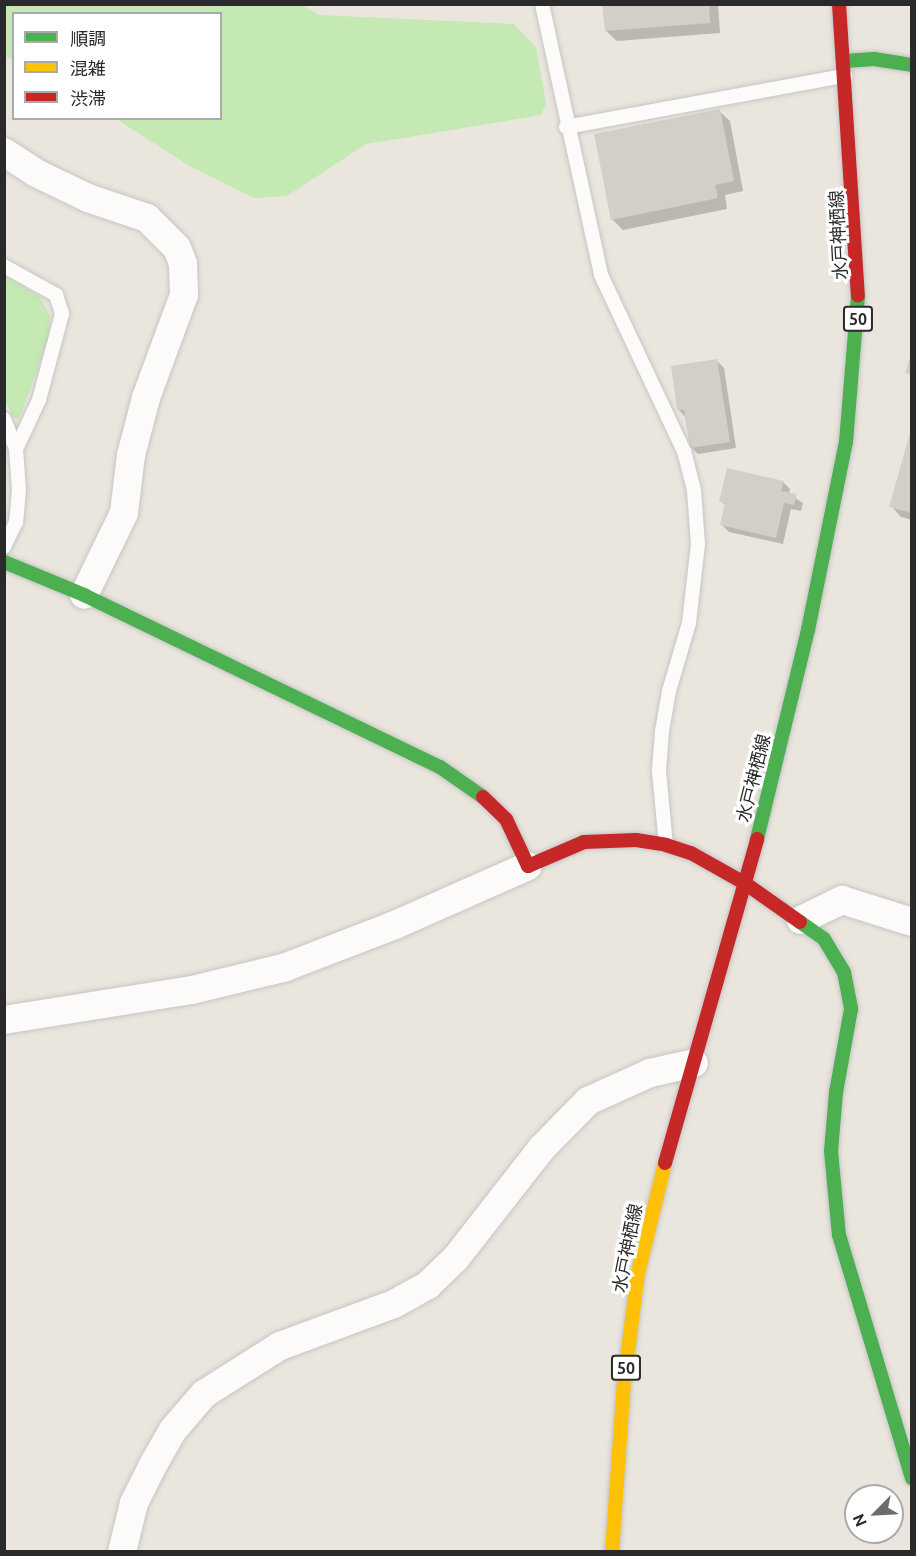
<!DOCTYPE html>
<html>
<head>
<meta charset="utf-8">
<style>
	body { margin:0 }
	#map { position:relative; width:916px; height:1556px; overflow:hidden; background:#eae6de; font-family:Ubuntu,"Noto Sans JP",sans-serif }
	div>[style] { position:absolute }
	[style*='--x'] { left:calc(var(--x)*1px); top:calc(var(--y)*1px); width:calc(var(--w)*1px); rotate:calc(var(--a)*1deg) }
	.green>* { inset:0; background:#c4e9b3 }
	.shadow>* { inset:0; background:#0003 }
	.building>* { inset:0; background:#d2cfc9 }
	.roads { filter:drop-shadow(0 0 2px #c6c5c4) drop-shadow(0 0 2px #c6c5c4) }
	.lane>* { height:14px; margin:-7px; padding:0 7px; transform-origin:7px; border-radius:7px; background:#fcfbfa }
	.street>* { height:28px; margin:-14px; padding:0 14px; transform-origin:14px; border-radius:14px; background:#fcfbfa }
	.fast>* { height:14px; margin:-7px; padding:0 7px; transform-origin:7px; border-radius:7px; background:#4caf50 }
	.slow>* { height:14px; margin:-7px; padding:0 7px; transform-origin:7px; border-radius:7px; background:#ffc107 }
	.jam>* { height:14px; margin:-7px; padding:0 7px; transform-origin:7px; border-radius:7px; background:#c62828 }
	span { translate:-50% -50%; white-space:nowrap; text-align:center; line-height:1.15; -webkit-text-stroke:6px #fff; paint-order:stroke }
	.shield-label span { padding:2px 4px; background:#fff; border:2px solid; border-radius:4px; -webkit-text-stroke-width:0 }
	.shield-label { font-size:16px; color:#2a2a2a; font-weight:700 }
	.street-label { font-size:18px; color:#2a2a2a }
	.frame { position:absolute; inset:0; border:6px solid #2a2a2a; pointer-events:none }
	.legend { position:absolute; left:12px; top:12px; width:210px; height:108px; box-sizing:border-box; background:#fff; border:2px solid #aaa; margin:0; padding:8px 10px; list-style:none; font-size:18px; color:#2a2a2a }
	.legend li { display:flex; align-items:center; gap:12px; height:30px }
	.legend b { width:30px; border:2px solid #aaa }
	.north { position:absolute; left:844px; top:1484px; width:60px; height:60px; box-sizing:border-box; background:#fff; border:2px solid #aaa; border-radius:50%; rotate:246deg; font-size:16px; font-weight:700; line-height:24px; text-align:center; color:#2a2a2a }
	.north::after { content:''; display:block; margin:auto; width:21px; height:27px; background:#6d6c69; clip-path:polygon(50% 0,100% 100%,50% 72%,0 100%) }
</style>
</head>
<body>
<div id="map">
	<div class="green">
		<div style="clip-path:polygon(5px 4px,300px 4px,319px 15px,514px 24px,536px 47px,546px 104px,541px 115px,366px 144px,287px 196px,254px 198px,188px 165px,116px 119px,220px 118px,220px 14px,14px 14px,13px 60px,5px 56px)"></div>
		<div style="clip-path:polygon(5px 276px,40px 297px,50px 316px,49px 338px,19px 419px,13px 417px,5px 400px)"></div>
	</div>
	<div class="shadow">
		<div style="clip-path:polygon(604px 4px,718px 4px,720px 33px,617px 41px,606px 31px)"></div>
		<div style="clip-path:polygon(719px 111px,730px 121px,743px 191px,725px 195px,727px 209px,623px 230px,612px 219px)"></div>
		<div style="clip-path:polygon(717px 361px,724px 368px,736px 448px,698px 454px,691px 447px,685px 417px,679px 410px)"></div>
		<div style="clip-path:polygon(912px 429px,912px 520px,901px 517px,891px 506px)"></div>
		<div style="clip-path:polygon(783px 482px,790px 489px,789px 494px,803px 503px,801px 511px,791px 509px,783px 544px,729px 532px,722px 525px,726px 506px,721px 501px)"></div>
	</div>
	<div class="building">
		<div style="clip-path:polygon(602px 4px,709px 4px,710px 23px,605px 31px)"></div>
		<div style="clip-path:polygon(720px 109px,734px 181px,715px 185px,718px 198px,611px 220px,594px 134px)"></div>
		<div style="clip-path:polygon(912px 351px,912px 375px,905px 373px)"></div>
		<div style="clip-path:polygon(717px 359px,730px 442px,690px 448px,684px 410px,677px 410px,671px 366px)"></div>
		<div style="clip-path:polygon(912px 426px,912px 513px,889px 507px)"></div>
		<div style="clip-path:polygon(727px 468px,784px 481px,781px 491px,797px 494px,794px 505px,784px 503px,776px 538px,720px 525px,725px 503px,719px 502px)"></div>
	</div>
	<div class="roads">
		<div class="lane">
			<div style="--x:542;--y:4;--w:277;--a:77.7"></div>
			<div style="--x:601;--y:275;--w:195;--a:64.8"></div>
			<div style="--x:684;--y:451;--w:40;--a:75.6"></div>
			<div style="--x:694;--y:490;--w:54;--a:85.8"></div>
			<div style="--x:698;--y:544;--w:80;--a:96.5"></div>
			<div style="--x:689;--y:623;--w:71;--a:106.4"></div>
			<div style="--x:669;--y:691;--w:41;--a:99.9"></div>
			<div style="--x:662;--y:731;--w:40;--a:94.3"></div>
			<div style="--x:659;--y:771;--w:74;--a:84.6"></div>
			<div style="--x:566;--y:127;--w:284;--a:-10.4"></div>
			<div style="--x:4;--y:266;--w:60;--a:29.1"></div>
			<div style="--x:56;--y:295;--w:20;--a:72"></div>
			<div style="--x:62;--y:314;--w:89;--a:105"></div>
			<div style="--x:39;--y:400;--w:54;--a:115.1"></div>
			<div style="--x:4;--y:419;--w:32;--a:68"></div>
			<div style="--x:16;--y:449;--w:41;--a:85.8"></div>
			<div style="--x:19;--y:490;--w:32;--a:95"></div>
			<div style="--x:16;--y:522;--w:28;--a:116"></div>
		</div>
		<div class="street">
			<div style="--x:4;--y:152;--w:38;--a:33"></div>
			<div style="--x:36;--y:173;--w:58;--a:25.7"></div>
			<div style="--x:88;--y:198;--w:62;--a:18.7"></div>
			<div style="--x:147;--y:218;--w:42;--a:45"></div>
			<div style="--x:177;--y:248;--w:17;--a:69"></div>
			<div style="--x:183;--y:264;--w:31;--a:88"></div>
			<div style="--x:184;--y:295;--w:110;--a:110.3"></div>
			<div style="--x:146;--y:398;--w:59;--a:104.7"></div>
			<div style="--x:131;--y:455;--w:58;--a:96.9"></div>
			<div style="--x:124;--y:513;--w:91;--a:116"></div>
			<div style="--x:801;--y:920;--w:46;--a:-26"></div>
			<div style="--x:842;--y:900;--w:73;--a:17.4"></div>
			<div style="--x:4;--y:1020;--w:190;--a:-9.1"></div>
			<div style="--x:192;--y:990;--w:97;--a:-13.7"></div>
			<div style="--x:286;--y:967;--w:117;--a:-21.1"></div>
			<div style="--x:395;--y:925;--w:145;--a:-23.9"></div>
			<div style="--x:122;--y:1552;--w:50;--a:-76.2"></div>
			<div style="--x:134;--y:1503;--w:42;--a:-63.4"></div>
			<div style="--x:153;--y:1465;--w:40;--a:-60.3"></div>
			<div style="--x:173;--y:1430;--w:48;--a:-49.3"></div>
			<div style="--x:204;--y:1394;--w:90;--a:-32.3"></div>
			<div style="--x:280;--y:1346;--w:121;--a:-20.2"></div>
			<div style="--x:394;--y:1304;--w:39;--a:-29"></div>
			<div style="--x:428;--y:1285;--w:39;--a:-44"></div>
			<div style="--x:456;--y:1258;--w:140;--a:-52"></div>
			<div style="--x:542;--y:1148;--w:66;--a:-45.6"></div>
			<div style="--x:588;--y:1101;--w:68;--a:-24.3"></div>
			<div style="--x:650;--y:1073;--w:45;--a:-12.8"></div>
		</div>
		<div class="fast">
			<div style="--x:845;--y:61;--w:29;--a:-4"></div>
			<div style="--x:874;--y:59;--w:38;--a:9"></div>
			<div style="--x:4;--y:562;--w:87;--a:22.4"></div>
			<div style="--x:84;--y:595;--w:395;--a:25.8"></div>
			<div style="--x:440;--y:767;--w:52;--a:34.9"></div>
			<div style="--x:757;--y:839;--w:215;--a:-76.3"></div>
			<div style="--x:808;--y:630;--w:192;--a:-78.6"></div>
			<div style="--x:846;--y:442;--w:147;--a:-85.3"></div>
			<div style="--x:800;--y:922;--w:29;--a:35"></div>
			<div style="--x:824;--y:939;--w:39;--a:59"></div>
			<div style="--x:844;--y:972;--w:38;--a:79"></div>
			<div style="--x:851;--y:1009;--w:84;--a:100.2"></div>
			<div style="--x:836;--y:1092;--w:59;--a:94.8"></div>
			<div style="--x:831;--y:1151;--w:84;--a:84.6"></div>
			<div style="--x:839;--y:1235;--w:254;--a:73.3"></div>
		</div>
		<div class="slow">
			<div style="--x:612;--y:1552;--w:170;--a:-86"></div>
			<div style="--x:624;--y:1382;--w:110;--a:-82.7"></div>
			<div style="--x:638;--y:1273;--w:113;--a:-76.2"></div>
		</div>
		<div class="jam">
			<div style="--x:839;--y:4;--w:292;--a:86.3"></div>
			<div style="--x:483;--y:797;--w:32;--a:44"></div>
			<div style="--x:506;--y:819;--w:52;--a:64.9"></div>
			<div style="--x:528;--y:866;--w:61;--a:-23.2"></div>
			<div style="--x:584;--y:842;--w:52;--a:-2.2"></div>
			<div style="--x:636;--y:840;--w:30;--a:9"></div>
			<div style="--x:666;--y:845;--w:26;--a:18"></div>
			<div style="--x:691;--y:853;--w:63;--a:29.4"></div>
			<div style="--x:746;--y:884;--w:66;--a:35.1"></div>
			<div style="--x:665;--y:1163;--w:337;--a:-74.1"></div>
		</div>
	</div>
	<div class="shield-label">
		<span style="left:858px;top:319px">50</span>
		<span style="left:626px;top:1368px">50</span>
	</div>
	<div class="street-label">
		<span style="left:838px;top:235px;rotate:-93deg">水戸神栖線</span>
		<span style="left:753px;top:778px;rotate:-76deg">水戸神栖線</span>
		<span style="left:627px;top:1248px;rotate:-79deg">水戸神栖線</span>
	</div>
	<div class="frame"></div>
	<ul class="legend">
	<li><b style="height:8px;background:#4caf50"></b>順調</li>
	<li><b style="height:8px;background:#ffc107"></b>混雑</li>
	<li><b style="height:8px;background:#c62828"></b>渋滞</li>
	</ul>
	<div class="north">N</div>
</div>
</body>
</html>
